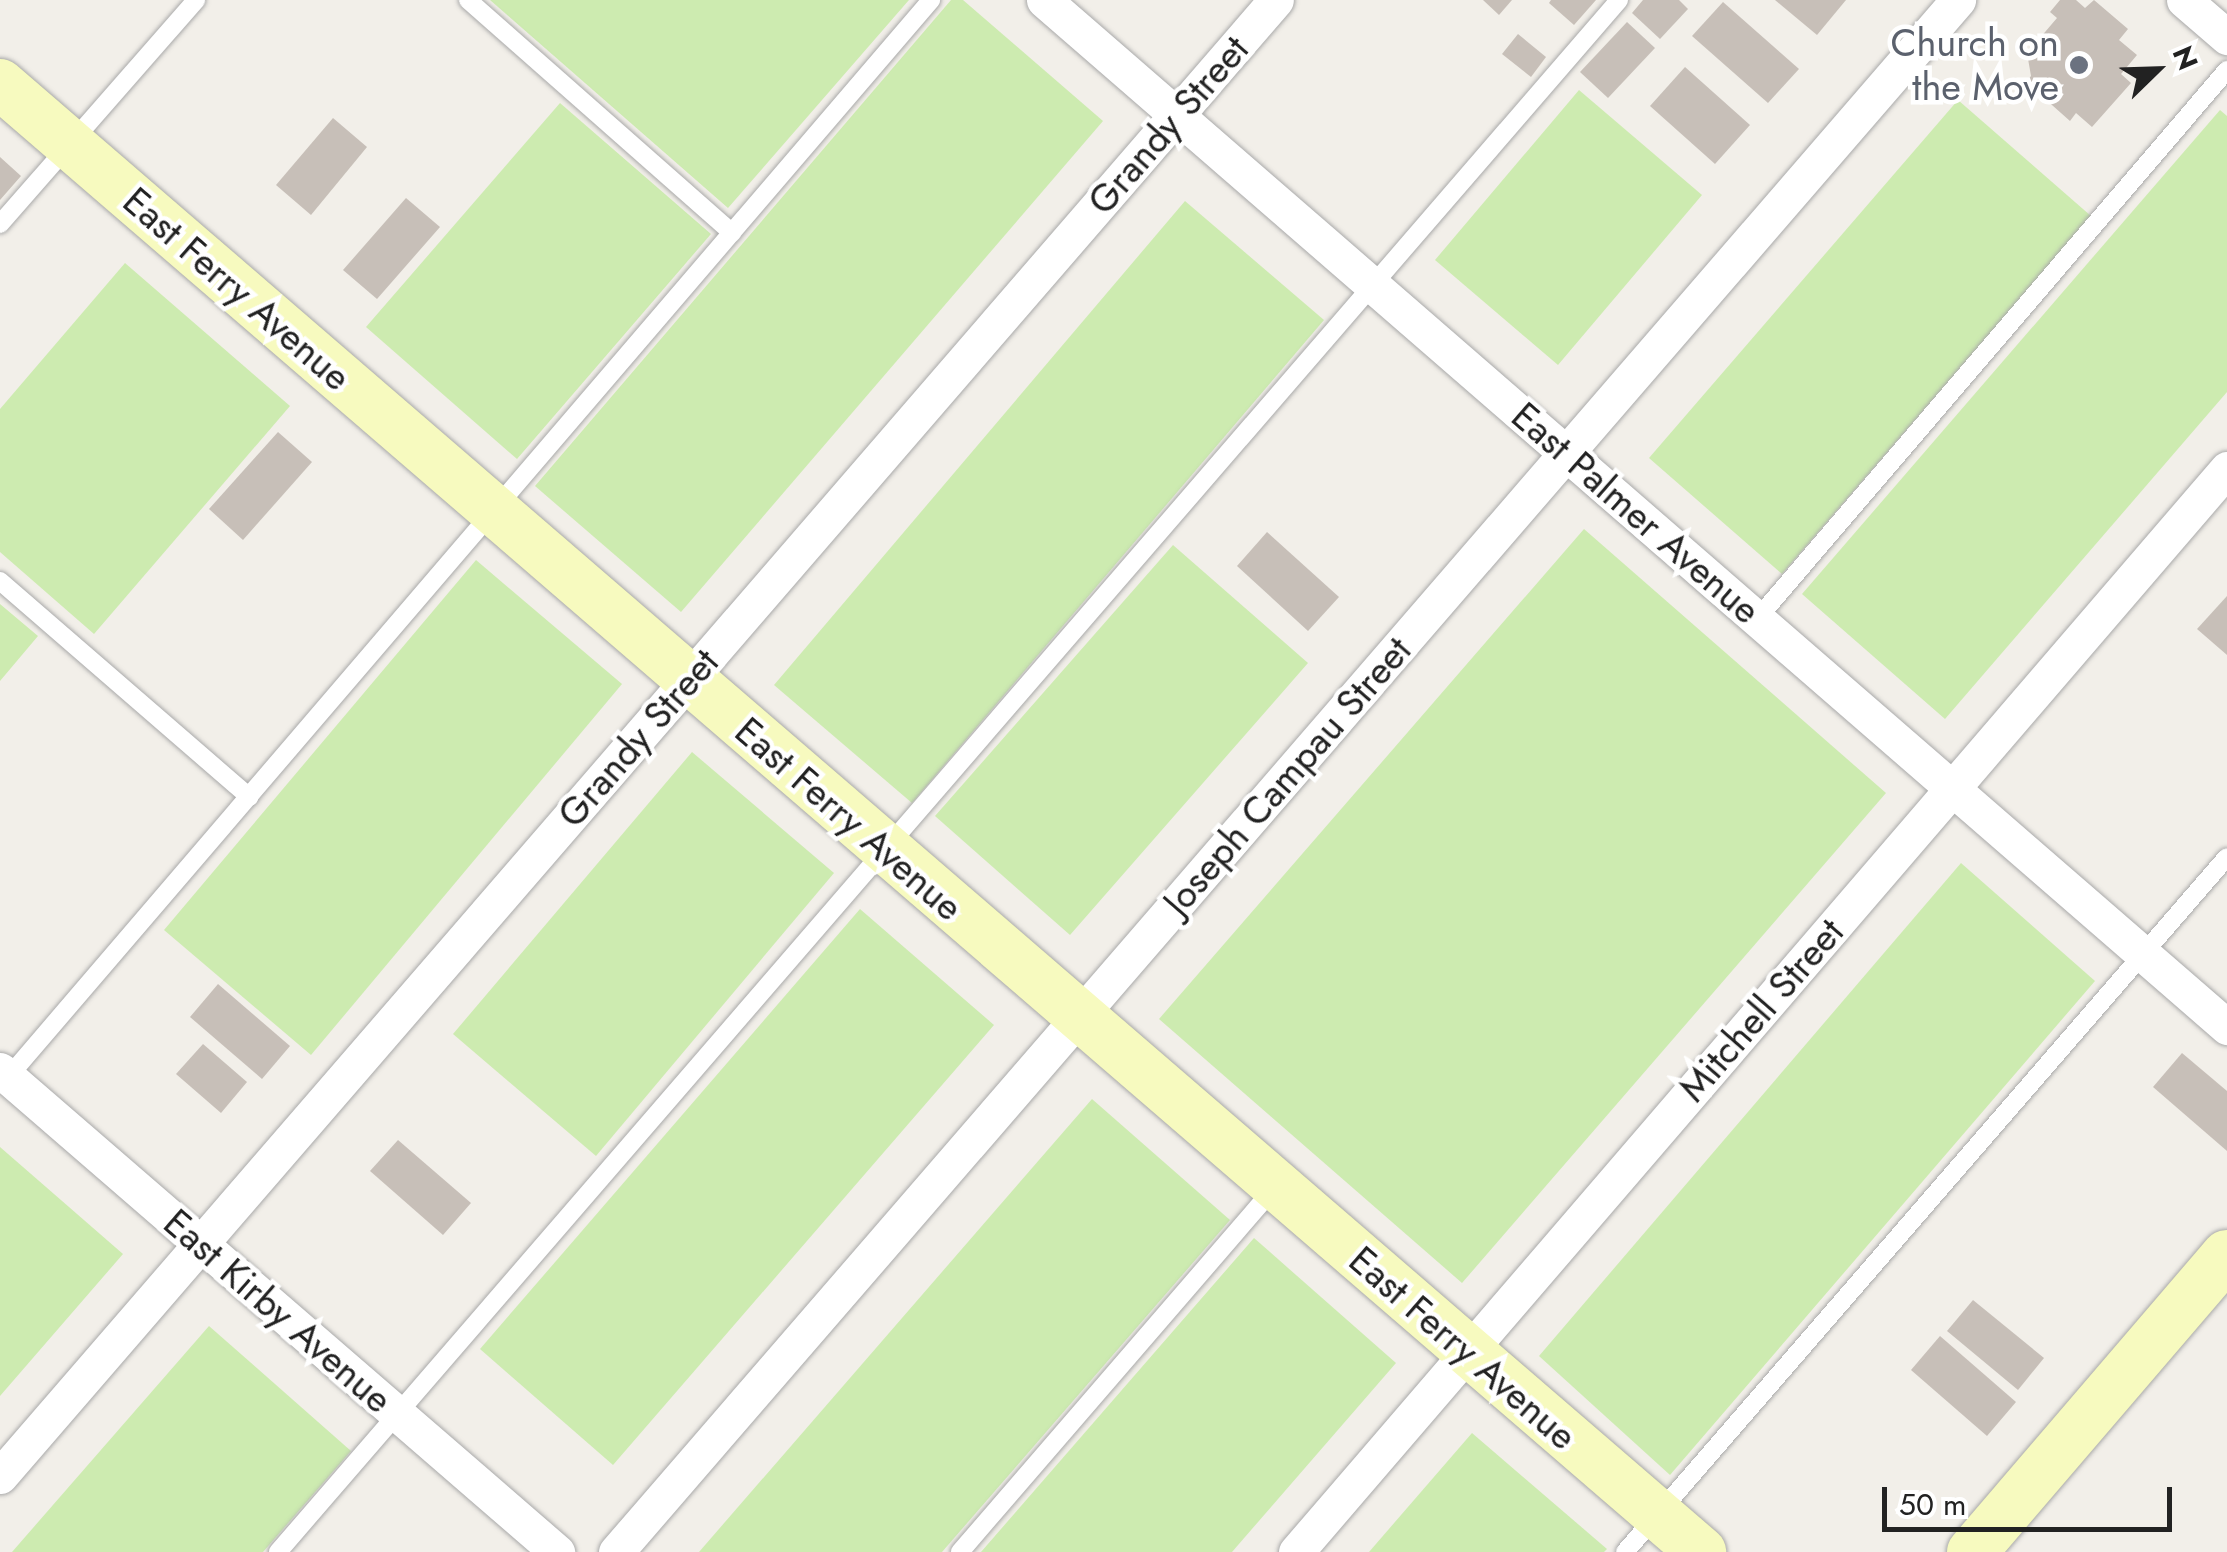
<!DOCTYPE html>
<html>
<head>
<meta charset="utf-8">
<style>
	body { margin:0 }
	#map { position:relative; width:2227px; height:1552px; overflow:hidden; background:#f2efe9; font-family:Jost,sans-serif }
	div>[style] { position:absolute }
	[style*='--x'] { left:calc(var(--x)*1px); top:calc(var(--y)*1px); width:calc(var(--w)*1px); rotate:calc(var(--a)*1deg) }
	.grass>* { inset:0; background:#cdebb0 }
	.building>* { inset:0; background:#c7bfb8 }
	.roads { filter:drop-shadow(0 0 2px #a9a9a9) drop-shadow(0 0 2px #a9a9a9) }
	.lane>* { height:18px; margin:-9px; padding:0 9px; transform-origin:9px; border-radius:9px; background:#fff }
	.street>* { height:35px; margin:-17.5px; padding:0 17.5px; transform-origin:17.5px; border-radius:17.5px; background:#fff }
	.secondary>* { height:50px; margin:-25px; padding:0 25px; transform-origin:25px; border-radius:25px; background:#f7fabf }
	.dots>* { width:28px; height:28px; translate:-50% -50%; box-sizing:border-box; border:5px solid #fff; border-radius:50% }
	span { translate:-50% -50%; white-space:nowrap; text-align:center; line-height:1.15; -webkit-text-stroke:9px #fff; paint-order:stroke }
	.worship-label { font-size:38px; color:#5b616d }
	.right { translate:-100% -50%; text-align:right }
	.street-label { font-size:38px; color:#222 }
	.north { position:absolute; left:2107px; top:20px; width:100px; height:100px; -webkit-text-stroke:8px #fff; paint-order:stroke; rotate:67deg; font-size:28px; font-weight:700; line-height:40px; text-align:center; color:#222 }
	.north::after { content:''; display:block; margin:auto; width:35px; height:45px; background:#222; clip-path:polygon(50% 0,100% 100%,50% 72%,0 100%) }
	.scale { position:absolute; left:1882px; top:1487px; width:290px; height:45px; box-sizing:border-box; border:5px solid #222; border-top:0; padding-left:12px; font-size:30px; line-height:35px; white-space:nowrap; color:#222; -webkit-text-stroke:8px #fff; paint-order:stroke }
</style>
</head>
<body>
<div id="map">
	<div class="grass">
		<div style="clip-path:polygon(490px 0,909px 0,728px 208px)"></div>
		<div style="clip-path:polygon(951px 0,963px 0,1103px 121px,681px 612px,535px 486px)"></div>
		<div style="clip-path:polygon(1579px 90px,1702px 195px,1558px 365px,1435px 260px)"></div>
		<div style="clip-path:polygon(1958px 100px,2091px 216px,1782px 574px,1649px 458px)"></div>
		<div style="clip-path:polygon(560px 103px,711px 234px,517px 459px,366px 327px)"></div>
		<div style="clip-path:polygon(2220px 110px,2227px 116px,2227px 392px,1945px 719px,1802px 594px)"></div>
		<div style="clip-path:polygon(1185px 201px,1324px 320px,912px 803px,774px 685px)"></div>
		<div style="clip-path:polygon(125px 263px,290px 406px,94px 634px,0 552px,0 409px)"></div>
		<div style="clip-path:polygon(1584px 529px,1886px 793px,1462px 1283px,1159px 1019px)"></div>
		<div style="clip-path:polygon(1173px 545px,1308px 663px,1070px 935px,935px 816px)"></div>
		<div style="clip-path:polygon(476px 560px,622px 684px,311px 1055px,164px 930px)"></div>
		<div style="clip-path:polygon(0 604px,38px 636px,0 681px)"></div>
		<div style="clip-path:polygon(692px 752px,834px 873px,596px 1156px,453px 1034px)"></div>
		<div style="clip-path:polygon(1961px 863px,2095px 981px,1670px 1475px,1539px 1356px)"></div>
		<div style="clip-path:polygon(860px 909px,994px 1025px,613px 1465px,480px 1349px)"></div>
		<div style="clip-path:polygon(1092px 1099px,1230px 1220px,942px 1552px,699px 1552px)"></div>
		<div style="clip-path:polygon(0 1147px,123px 1254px,0 1396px)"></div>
		<div style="clip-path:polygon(1254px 1238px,1396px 1363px,1232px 1552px,981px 1552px)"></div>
		<div style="clip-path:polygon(209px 1326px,351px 1451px,263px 1552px,12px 1552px)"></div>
		<div style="clip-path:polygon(1472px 1433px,1607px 1549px,1604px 1552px,1369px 1552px)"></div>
	</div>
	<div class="building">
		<div style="clip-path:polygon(1483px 0,1512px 0,1499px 15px)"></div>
		<div style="clip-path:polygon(1551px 0,1596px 0,1574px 25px,1549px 3px)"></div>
		<div style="clip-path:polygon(1643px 0,1679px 0,1688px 9px,1660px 39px,1632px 13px)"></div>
		<div style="clip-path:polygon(1775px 0,1846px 0,1817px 35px)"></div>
		<div style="clip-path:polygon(2060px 0,2076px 0,2085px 8px,2094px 0,2128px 29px,2119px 40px,2137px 55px,2121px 74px,2131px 83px,2092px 127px,2076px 113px,2070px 121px,2026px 82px,2031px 76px,2027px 53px,2057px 18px,2050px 12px)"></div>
		<div style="clip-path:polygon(1723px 2px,1799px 69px,1768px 103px,1692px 36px)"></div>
		<div style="clip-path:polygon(1627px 22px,1655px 48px,1608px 98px,1580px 72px)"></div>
		<div style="clip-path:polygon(1518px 34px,1546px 57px,1531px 77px,1502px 54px)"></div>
		<div style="clip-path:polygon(1685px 67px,1750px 125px,1715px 164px,1650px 106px)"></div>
		<div style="clip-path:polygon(333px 118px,367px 147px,311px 215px,276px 185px)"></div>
		<div style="clip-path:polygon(0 157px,21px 176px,0 200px)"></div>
		<div style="clip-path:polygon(406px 198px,440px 227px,377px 299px,343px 270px)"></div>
		<div style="clip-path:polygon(278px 432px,312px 462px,243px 540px,209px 509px)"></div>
		<div style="clip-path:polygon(1267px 532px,1339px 597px,1308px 631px,1237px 566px)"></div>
		<div style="clip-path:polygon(2227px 596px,2227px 655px,2197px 629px)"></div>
		<div style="clip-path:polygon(218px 984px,290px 1046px,262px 1079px,190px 1017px)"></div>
		<div style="clip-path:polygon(203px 1044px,247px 1082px,221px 1113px,176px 1074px)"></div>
		<div style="clip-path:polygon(2182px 1053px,2227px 1091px,2227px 1151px,2153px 1087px)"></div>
		<div style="clip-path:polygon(398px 1140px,471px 1203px,443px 1235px,370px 1171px)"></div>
		<div style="clip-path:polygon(1973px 1300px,2044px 1358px,2018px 1390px,1947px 1331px)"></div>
		<div style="clip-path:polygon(1940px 1336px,2016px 1402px,1987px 1436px,1911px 1370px)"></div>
	</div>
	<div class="roads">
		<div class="lane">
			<div style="--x:468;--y:0;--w:352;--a:41.4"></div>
			<div style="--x:0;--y:224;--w:298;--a:-48.8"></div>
			<div style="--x:0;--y:581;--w:330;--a:40.9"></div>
			<div style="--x:1757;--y:619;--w:723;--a:-49.43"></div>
			<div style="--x:4;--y:1082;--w:1425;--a:-49.41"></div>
			<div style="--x:278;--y:1552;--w:2051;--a:-49.17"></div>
			<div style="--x:960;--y:1552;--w:479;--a:-49.2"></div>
			<div style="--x:1625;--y:1552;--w:919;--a:-49.1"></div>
		</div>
		<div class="street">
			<div style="--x:1044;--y:0;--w:1567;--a:40.96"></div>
			<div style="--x:2184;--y:0;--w:57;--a:40.7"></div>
			<div style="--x:0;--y:1070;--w:737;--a:40.87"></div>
			<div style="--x:0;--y:1476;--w:1951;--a:-49.16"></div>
			<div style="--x:616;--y:1552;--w:2052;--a:-49.15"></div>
			<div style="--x:1296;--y:1552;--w:1428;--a:-49.32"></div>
		</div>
		<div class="secondary">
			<div style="--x:0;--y:84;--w:2247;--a:40.79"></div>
			<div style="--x:1972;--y:1552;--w:391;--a:-49.4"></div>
		</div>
	</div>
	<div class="dots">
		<div style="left:2079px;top:65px;background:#6b7280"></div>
	</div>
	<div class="worship-label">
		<span class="right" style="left:2059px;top:65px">Church on<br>the Move</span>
	</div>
	<div class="street-label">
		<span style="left:1168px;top:125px;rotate:-49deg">Grandy Street</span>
		<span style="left:237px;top:289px;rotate:41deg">East Ferry Avenue</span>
		<span style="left:1636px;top:513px;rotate:41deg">East Palmer Avenue</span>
		<span style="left:638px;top:738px;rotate:-49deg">Grandy Street</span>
		<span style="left:1287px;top:776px;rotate:-49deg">Joseph Campau Street</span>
		<span style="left:849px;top:819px;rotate:41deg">East Ferry Avenue</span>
		<span style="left:1761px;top:1010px;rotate:-49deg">Mitchell Street</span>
		<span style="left:278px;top:1311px;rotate:41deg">East Kirby Avenue</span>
		<span style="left:1463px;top:1348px;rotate:41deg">East Ferry Avenue</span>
	</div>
	<div class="north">N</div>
	<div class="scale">50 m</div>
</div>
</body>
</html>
